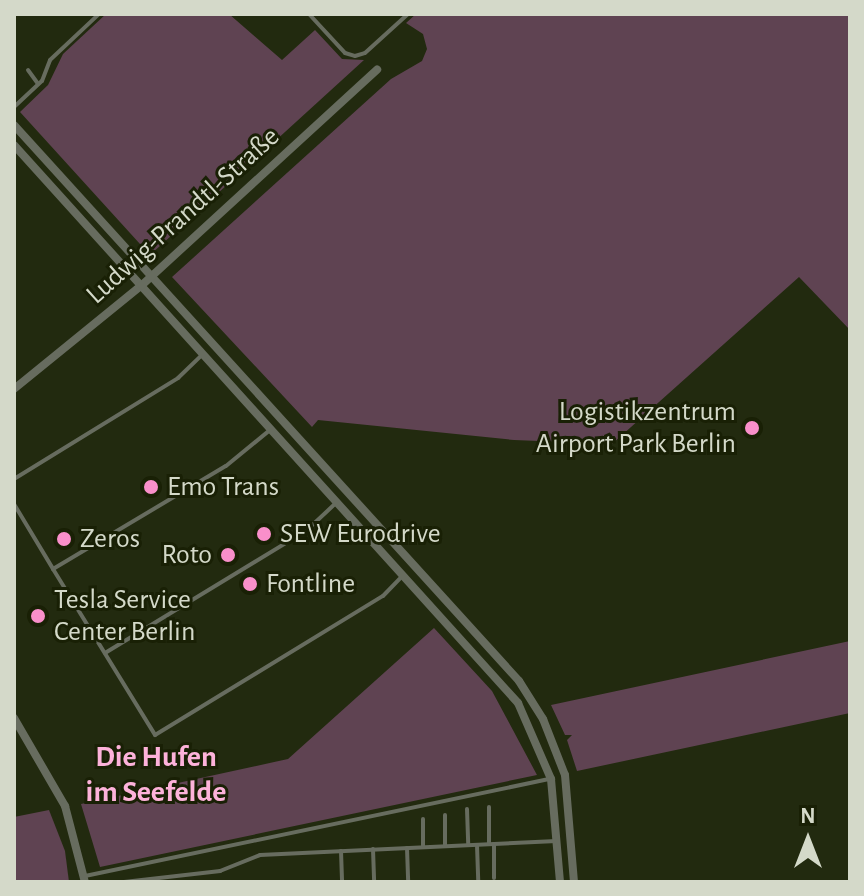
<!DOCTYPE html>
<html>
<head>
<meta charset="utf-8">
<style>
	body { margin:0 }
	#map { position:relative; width:864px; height:896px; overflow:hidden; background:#222a0f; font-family:"Alegreya Sans",sans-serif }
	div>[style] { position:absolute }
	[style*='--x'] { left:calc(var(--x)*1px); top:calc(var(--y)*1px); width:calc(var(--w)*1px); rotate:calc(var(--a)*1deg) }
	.green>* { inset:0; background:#5f4352 }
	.lane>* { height:4px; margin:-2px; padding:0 2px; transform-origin:2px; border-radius:2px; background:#676c5f }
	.street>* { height:8px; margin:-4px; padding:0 4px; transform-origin:4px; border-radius:4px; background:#676c5f }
	.dots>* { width:22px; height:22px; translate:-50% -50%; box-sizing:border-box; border:4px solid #192005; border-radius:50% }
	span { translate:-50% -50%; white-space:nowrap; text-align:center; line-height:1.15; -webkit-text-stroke:6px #192005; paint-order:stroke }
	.street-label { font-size:28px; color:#d4d9c9 }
	.poi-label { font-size:28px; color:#d4d9c9 }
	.right { translate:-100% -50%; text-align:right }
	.left { translate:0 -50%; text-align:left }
	.neighbourhood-label { font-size:30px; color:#fdb2da; font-weight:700 }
	.frame { position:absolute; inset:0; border:16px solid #d4d9c9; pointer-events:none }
	.north { position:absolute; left:768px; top:800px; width:80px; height:80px; -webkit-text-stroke:6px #192005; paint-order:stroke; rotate:0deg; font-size:22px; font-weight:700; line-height:32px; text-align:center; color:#d4d9c9 }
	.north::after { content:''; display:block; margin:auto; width:28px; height:36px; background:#d4d9c9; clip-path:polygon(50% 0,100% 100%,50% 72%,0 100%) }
</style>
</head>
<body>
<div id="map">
	<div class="green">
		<div style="clip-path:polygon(106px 14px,229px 14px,282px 60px,315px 30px,342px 59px,364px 60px,150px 255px,20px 112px,48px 85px,63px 54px)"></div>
		<div style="clip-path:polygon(416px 14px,850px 14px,850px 330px,799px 277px,612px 444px,514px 440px,318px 420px,312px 427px,172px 277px,391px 79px,422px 61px,427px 49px,423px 34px,406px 23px)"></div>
		<div style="clip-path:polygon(434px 628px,492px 691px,537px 775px,100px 867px,81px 804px,288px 759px)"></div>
		<div style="clip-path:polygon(850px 641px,850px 713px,577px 771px,567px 740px,572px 735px,565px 735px,551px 705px)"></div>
		<div style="clip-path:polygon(49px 810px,65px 851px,69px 882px,14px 882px,14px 817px)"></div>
	</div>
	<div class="lane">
		<div style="--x:309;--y:14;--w:53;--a:47.3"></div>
		<div style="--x:345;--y:53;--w:10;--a:17"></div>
		<div style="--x:355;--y:56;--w:10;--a:-17"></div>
		<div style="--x:365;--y:53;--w:58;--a:-42.2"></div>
		<div style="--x:28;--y:70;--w:17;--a:54"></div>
		<div style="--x:14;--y:107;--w:38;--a:-43"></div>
		<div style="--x:42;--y:81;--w:22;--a:-69"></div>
		<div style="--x:50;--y:60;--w:67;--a:-43.2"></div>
		<div style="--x:14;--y:479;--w:193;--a:-31.6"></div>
		<div style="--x:178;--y:378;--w:33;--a:-44"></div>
		<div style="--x:14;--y:504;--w:76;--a:59"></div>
		<div style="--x:53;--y:569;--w:201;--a:-30.8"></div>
		<div style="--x:226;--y:466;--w:57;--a:-39.3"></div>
		<div style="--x:53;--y:569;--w:195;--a:58.4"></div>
		<div style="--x:155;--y:735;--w:267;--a:-31.4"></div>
		<div style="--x:383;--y:596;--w:28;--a:-46"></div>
		<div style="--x:105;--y:653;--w:235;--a:-31.3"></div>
		<div style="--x:306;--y:531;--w:42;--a:-43.1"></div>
		<div style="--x:489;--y:807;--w:37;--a:90"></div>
		<div style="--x:467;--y:809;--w:36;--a:88"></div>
		<div style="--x:445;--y:815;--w:31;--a:90"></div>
		<div style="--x:423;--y:819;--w:28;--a:90"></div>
		<div style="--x:494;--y:844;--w:34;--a:90"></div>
		<div style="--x:477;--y:845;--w:37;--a:88"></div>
		<div style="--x:407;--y:848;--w:34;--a:88"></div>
		<div style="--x:373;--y:849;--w:33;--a:88"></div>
		<div style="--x:341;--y:851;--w:31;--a:88"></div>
		<div style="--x:85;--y:876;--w:474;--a:-11.8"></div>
		<div style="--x:124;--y:882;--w:97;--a:-6.5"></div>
		<div style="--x:220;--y:871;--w:43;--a:-21.8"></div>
		<div style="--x:260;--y:855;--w:297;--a:-2.7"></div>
	</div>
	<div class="street">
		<div style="--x:14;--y:125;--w:751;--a:47.75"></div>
		<div style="--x:519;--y:681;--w:45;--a:57.7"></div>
		<div style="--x:543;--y:719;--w:60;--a:68.6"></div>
		<div style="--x:565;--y:775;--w:107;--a:85.2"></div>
		<div style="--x:14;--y:145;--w:752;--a:47.91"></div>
		<div style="--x:518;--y:703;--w:83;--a:66.5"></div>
		<div style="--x:551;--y:779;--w:103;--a:85"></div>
		<div style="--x:14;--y:389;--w:165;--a:-39.1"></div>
		<div style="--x:142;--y:285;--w:319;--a:-42.5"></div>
		<div style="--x:14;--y:718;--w:102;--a:59.9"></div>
		<div style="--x:65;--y:806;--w:79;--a:75.3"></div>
	</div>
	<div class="dots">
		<div style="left:752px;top:428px;background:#f98fca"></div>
		<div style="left:151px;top:487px;background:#f98fca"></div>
		<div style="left:264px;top:534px;background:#f98fca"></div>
		<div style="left:64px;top:539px;background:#f98fca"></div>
		<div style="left:228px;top:555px;background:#f98fca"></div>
		<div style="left:250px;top:584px;background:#f98fca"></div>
		<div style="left:38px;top:616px;background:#f98fca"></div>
	</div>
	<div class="street-label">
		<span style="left:183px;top:216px;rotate:-42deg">Ludwig-Prandtl-Straße</span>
	</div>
	<div class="poi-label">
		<span class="right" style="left:736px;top:428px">Logistikzentrum<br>Airport Park Berlin</span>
		<span class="left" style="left:167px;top:487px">Emo Trans</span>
		<span class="left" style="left:280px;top:534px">SEW Eurodrive</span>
		<span class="left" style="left:80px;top:539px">Zeros</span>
		<span class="right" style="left:212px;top:555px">Roto</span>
		<span class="left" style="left:266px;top:584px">Fontline</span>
		<span class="left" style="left:54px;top:616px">Tesla Service<br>Center Berlin</span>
	</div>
	<div class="neighbourhood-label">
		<span style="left:156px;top:774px">Die Hufen<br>im Seefelde</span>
	</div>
	<div class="frame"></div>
	<div class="north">N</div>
</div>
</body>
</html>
